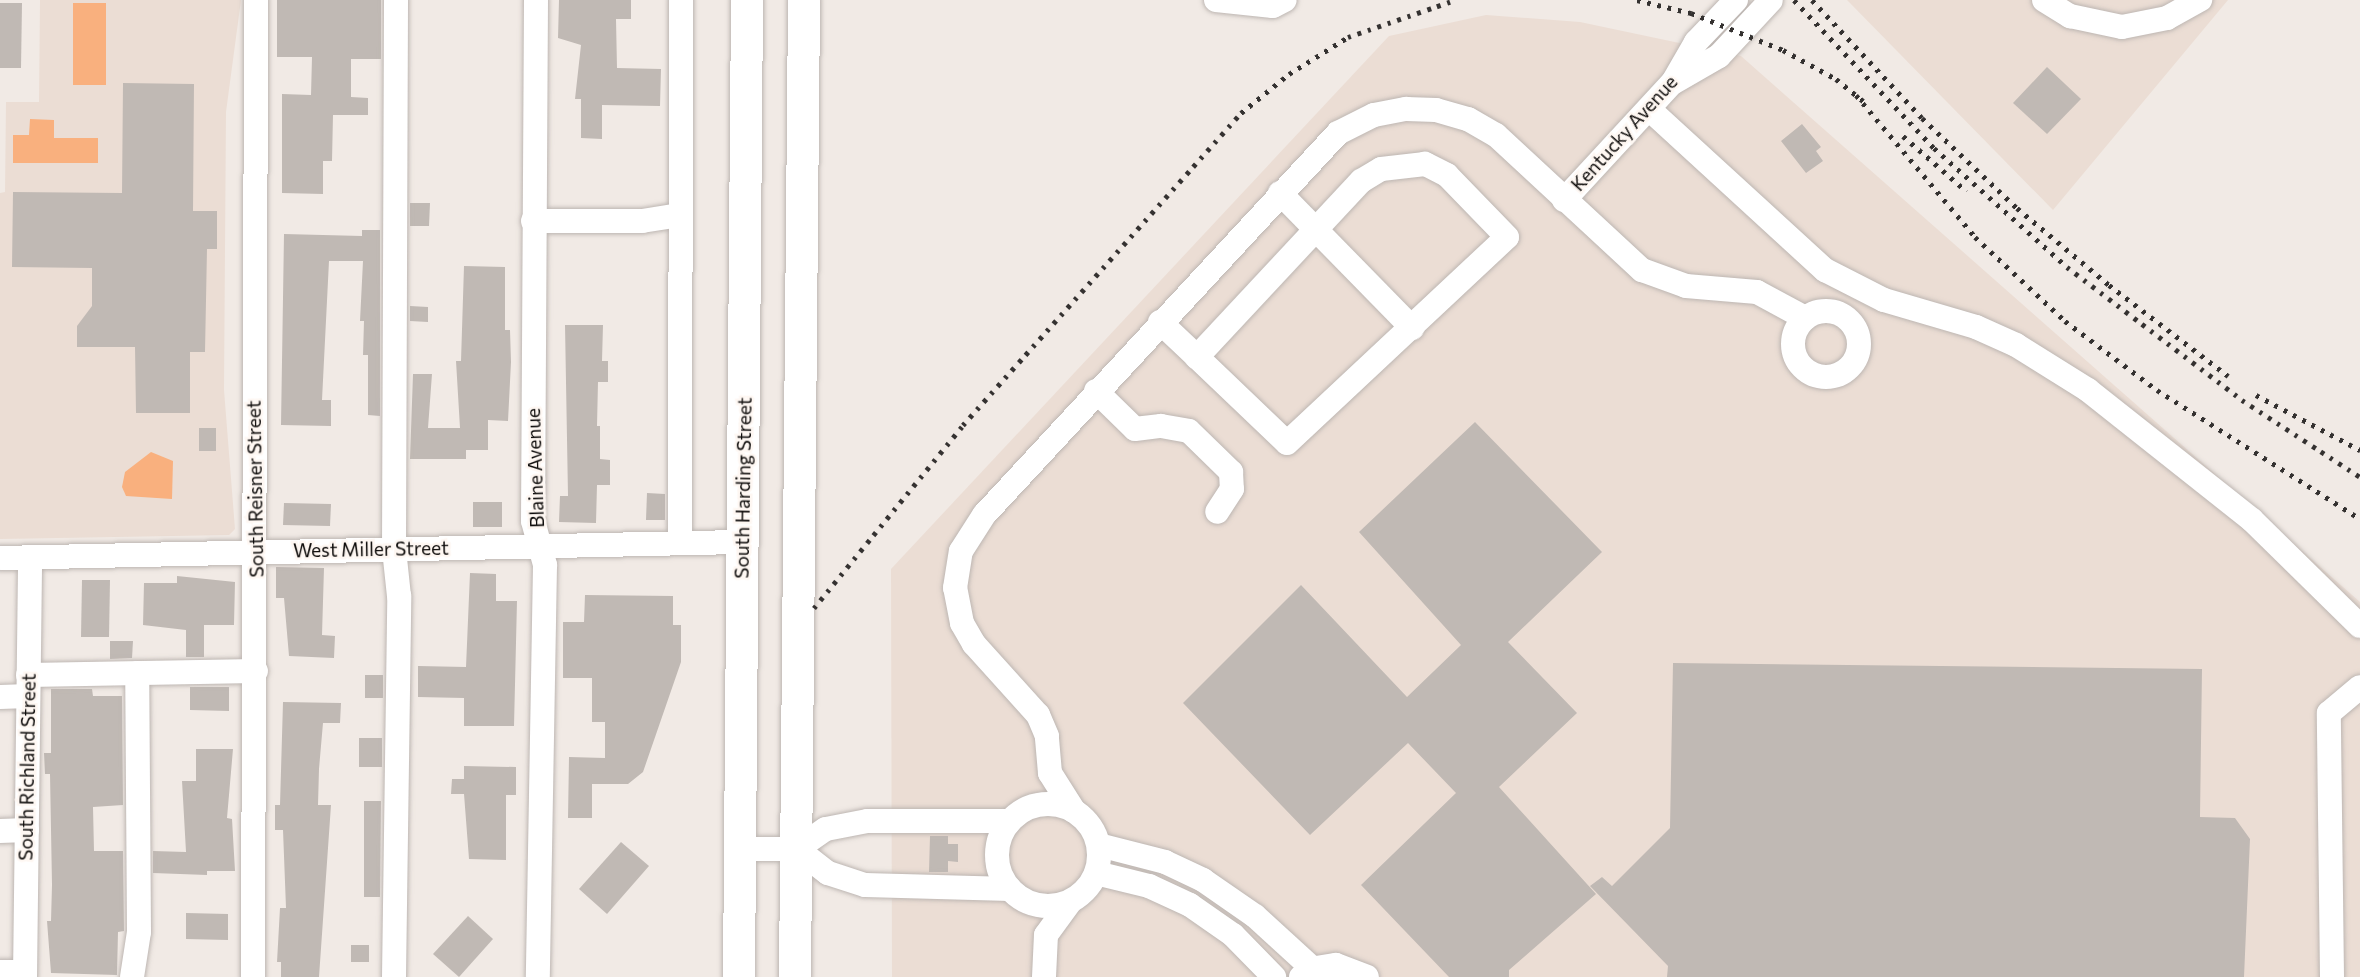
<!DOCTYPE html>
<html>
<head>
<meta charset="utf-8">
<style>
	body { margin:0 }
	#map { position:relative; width:2360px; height:977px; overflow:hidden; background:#f1eae5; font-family:Commissioner,sans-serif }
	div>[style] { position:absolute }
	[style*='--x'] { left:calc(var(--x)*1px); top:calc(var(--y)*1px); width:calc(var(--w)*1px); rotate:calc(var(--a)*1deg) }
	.built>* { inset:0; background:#ebddd4 }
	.green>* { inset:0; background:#f9b07e }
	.building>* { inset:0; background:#c0b9b4 }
	.roads { filter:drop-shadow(0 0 2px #bdb6b2) drop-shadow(0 0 2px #bdb6b2) }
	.minor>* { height:24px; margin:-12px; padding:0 12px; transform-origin:12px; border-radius:12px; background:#fff }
	.minor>.ring { margin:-12px; padding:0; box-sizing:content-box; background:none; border:24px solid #fff; border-radius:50% }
	.major>* { height:32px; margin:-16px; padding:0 16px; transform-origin:16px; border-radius:16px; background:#fff }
	.rail>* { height:5px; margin-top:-2.5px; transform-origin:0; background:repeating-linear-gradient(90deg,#343130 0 3.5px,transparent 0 10.5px) }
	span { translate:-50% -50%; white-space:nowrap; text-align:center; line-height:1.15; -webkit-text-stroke:5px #fef7f2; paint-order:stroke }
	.street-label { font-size:19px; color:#0d0b0a }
</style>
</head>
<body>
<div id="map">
	<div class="built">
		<div style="clip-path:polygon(40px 0,241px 0,226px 112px,224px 390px,235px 529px,229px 535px,0 539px,0 193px,5px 192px,6px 102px,39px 102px)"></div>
		<div style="clip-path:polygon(1847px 0,2228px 0,2053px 210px)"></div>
		<div style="clip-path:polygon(1486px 15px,1580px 22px,1741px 56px,2360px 602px,2360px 977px,892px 977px,891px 569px,1389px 36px)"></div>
	</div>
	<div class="green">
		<div style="clip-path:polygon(73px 3px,106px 3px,106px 85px,73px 85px)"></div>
		<div style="clip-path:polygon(30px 119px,54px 120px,54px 138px,98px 138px,98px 163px,13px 163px,13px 135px,29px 135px)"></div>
		<div style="clip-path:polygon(151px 452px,173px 461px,172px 499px,126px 496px,122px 487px,125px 472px)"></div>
	</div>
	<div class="building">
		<div style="clip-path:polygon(277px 0,381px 0,381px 59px,351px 59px,351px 97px,368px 98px,368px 115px,333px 115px,332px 161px,323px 161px,323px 194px,282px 193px,282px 94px,311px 95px,312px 57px,277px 57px)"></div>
		<div style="clip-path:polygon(559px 0,631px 0,631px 19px,616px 19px,617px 68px,661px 69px,660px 106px,602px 105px,602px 139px,581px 138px,581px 99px,575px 99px,581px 45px,558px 38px)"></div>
		<div style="clip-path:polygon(0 3px,22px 3px,21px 68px,0 68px)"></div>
		<div style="clip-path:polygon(2047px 67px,2081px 99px,2047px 134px,2013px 103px)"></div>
		<div style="clip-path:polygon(123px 83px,194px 84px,193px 211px,217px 211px,217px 249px,207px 249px,205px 352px,190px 352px,190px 413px,136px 413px,135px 347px,77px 347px,77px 326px,92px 306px,92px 268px,12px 267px,13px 192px,122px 193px)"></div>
		<div style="clip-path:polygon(1802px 124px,1821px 147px,1816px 151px,1823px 161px,1806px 173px,1781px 141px)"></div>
		<div style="clip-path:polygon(410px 203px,430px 203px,429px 226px,410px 226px)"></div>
		<div style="clip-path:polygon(362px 230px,380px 230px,380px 416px,368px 415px,368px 355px,363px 355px,364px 321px,360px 321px,363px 261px,329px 261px,322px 400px,331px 400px,331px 426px,281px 425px,284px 234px,362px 236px)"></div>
		<div style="clip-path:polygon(464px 266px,505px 267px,505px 330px,510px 330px,511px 362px,508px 421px,488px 420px,488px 450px,466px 450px,466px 459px,410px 459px,413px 374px,432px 374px,428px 428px,460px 428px,456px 361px,461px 361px)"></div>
		<div style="clip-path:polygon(410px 306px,428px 307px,428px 322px,410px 321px)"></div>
		<div style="clip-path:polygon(565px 325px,603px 325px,602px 361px,608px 361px,608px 382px,598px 382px,597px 426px,600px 426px,600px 459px,610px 460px,610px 485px,597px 485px,596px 523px,559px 522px,560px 496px,568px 496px)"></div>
		<div style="clip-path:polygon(1475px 422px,1602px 552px,1508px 642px,1577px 713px,1499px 787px,1596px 894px,1509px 970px,1509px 977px,1449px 977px,1361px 885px,1456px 793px,1408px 743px,1310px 835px,1183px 703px,1301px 585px,1407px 697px,1461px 645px,1359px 532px)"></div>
		<div style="clip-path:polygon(199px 428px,216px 428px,216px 451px,199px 451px)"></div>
		<div style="clip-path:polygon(647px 493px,665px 494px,665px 520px,646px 520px)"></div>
		<div style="clip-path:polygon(473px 502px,502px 502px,502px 527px,473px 527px)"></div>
		<div style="clip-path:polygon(284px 503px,331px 504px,330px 526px,283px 525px)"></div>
		<div style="clip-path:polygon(276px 567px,324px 568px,322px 635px,335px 636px,334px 658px,289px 656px,284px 598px,276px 598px)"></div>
		<div style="clip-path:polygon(470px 573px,496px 574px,496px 601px,517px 601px,514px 726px,464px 726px,464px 698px,418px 697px,418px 666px,466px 667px)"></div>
		<div style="clip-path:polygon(177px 576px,235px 582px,234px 625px,204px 625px,204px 657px,186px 657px,186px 630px,143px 625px,144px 583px,177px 583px)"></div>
		<div style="clip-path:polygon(82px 580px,110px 580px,109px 637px,81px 637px)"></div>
		<div style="clip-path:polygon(585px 595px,673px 596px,673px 625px,681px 625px,681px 662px,643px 772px,628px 784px,592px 784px,592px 818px,568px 818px,569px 757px,605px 758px,605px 722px,592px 722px,592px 678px,563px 678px,563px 622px,584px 622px)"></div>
		<div style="clip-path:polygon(110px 641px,133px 641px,132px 658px,110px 659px)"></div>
		<div style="clip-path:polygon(1673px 663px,2202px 669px,2200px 817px,2235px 818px,2250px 839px,2244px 977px,1667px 977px,1668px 966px,1590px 886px,1602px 877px,1612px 886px,1670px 828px)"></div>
		<div style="clip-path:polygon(365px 675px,383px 675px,383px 698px,365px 698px)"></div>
		<div style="clip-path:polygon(190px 687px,229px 687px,229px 711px,190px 710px)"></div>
		<div style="clip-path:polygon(51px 689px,92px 689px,93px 696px,122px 696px,123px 805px,93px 807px,94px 851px,123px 851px,124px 931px,118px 932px,117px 975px,51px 973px,47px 921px,51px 921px,52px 885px,50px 774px,45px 774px,44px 753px,51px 753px)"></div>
		<div style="clip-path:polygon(283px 702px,341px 703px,340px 723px,323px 723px,319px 769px,318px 805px,331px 805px,319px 977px,281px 977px,281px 962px,277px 962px,280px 908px,286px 908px,283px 830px,275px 830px,275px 805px,280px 805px)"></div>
		<div style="clip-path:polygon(359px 738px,382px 738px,382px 767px,359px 767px)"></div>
		<div style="clip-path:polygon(196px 749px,233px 749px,227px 818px,232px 819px,235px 871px,207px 871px,207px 875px,153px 873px,153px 851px,186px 852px,182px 781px,196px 781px)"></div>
		<div style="clip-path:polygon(464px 766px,516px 767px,516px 795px,506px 795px,506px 860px,469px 859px,464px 794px,451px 794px,452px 779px,464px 779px)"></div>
		<div style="clip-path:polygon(364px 801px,381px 801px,380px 897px,364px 897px)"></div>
		<div style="clip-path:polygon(930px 836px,948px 836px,948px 844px,958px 844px,958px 862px,948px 861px,948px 872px,929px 872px)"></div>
		<div style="clip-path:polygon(621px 842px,649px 866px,607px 914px,579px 889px)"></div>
		<div style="clip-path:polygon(186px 913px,228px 914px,228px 940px,186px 939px)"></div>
		<div style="clip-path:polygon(468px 916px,493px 939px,459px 977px,433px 954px)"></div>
		<div style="clip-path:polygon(351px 945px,369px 945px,369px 962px,351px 962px)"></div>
	</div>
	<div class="roads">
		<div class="minor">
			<div style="--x:536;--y:0;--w:521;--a:90.33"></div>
			<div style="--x:533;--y:521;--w:46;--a:74.7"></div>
			<div style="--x:545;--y:565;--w:412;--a:91"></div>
			<div style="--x:1216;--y:0;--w:57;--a:6"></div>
			<div style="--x:1273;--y:6;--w:13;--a:-27"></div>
			<div style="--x:2044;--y:0;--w:31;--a:32"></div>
			<div style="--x:2070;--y:16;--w:53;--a:11.9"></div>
			<div style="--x:2122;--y:27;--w:46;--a:-11.3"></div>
			<div style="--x:2167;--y:18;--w:38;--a:-29"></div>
			<div style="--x:1674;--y:82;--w:52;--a:-30"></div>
			<div style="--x:1719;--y:56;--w:76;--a:-47.1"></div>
			<div style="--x:1649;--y:109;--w:239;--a:42.5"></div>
			<div style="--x:1825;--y:270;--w:66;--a:27"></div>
			<div style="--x:1884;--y:300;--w:96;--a:16.4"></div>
			<div style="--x:1976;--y:327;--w:44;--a:24.2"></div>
			<div style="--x:2016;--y:345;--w:85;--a:32"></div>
			<div style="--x:2088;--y:390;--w:209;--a:38.4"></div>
			<div style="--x:2252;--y:520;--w:151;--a:44.5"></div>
			<div style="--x:1280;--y:193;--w:189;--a:45.6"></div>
			<div style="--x:1564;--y:200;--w:161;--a:-47.3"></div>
			<div style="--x:1673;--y:82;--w:46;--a:-60.1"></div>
			<div style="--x:1696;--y:42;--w:58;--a:-46.4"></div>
			<div style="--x:533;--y:221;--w:109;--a:0"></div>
			<div style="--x:642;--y:221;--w:39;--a:-9"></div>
			<div class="ring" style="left:1793px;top:311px;width:42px;height:42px"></div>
			<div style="--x:1160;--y:322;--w:51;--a:43.4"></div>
			<div style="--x:1197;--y:357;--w:124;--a:43.7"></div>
			<div style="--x:1287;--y:443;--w:301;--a:-43.1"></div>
			<div style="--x:1507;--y:237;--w:86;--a:-134.1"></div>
			<div style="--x:1447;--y:175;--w:25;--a:-153"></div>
			<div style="--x:1425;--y:164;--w:44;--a:173.5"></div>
			<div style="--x:1381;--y:169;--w:23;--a:149"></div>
			<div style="--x:1361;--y:181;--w:241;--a:133"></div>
			<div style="--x:1096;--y:391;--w:54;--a:44.3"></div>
			<div style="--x:1135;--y:429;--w:26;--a:-7"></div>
			<div style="--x:1161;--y:426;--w:28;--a:10"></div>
			<div style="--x:1189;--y:431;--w:59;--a:44.3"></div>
			<div style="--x:1231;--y:472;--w:17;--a:87"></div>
			<div style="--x:1232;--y:489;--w:27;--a:123"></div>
			<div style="--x:680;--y:543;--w:543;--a:-89.89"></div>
			<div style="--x:0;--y:558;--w:742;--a:-1.24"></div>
			<div style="--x:28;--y:675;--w:228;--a:-1"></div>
			<div style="--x:0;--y:697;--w:28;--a:-2"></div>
			<div class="ring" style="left:997px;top:804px;width:78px;height:78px"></div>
			<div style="--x:1074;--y:811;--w:45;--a:-122.3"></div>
			<div style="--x:1050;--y:773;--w:37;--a:-95"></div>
			<div style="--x:1047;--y:736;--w:23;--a:-113"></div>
			<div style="--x:1038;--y:715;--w:96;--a:-132"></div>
			<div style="--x:974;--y:644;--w:24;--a:-120"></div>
			<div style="--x:962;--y:623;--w:36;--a:-101"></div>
			<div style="--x:955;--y:588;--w:37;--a:-81"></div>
			<div style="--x:961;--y:551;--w:43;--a:-57.4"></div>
			<div style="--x:984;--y:515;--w:521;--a:-47.18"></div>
			<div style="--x:1338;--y:133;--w:40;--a:-26.6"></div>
			<div style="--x:1374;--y:115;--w:33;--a:-11"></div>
			<div style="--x:1406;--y:109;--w:30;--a:2"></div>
			<div style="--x:1436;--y:110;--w:33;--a:16"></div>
			<div style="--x:1468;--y:119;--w:32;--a:30"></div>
			<div style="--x:1496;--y:135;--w:199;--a:42.8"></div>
			<div style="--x:1642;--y:270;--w:47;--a:20"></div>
			<div style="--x:1686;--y:286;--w:71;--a:4.8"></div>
			<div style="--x:1757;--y:292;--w:55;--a:28.4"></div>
			<div style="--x:0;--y:831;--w:27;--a:-2"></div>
			<div style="--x:1099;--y:845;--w:68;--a:14.4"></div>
			<div style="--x:1165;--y:862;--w:42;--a:25.3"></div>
			<div style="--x:1203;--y:880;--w:63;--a:34.7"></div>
			<div style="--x:1255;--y:916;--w:79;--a:42.4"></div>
			<div style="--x:740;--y:849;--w:57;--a:0"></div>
			<div style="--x:797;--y:849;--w:35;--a:-35"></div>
			<div style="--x:826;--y:829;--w:42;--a:-11"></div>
			<div style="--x:867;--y:821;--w:142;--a:0"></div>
			<div style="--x:797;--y:849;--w:39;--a:38"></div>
			<div style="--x:828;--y:873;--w:39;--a:18"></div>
			<div style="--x:865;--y:885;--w:145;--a:1.6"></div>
			<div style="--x:1096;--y:873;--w:55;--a:13.8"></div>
			<div style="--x:1149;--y:886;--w:45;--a:24.9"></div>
			<div style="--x:1190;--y:905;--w:52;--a:34.9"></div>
			<div style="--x:1233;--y:935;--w:59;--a:45.7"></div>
			<div style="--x:0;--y:972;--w:25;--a:0"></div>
			<div style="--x:25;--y:977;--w:419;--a:-89.3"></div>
			<div style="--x:132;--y:977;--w:46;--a:-81.2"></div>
			<div style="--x:139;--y:932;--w:259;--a:-90.4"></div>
			<div style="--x:253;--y:977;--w:977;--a:-89.82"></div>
			<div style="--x:394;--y:977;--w:381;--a:-89.2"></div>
			<div style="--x:399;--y:596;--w:47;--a:-96.1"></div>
			<div style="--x:394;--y:549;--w:549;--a:-89.79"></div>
			<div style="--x:1044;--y:977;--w:42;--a:-87.3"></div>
			<div style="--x:1046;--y:935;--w:41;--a:-54"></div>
			<div style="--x:1301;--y:977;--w:17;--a:-31"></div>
			<div style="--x:1316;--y:968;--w:20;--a:-9"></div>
			<div style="--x:1336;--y:965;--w:33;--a:21"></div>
			<div style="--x:2332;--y:977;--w:264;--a:-90.7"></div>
			<div style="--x:2329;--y:713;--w:40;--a:-40"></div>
		</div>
		<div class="major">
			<div style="--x:739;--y:977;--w:977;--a:-89.53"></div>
			<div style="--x:795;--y:977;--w:977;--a:-89.47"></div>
		</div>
	</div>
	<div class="rail">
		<div style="--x:1637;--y:0;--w:56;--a:13.5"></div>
		<div style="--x:1691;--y:13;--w:99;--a:21.9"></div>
		<div style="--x:1783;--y:50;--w:60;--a:28.7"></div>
		<div style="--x:1836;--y:79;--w:35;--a:39"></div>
		<div style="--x:1794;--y:0;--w:204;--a:46.6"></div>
		<div style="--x:1934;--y:148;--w:178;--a:41.8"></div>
		<div style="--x:2067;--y:267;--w:220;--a:37.2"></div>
		<div style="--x:2242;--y:400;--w:141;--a:33.1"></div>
		<div style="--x:1812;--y:0;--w:161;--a:47"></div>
		<div style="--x:1922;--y:118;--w:131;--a:43.5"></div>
		<div style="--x:2017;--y:208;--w:120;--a:39.9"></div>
		<div style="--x:2109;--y:285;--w:150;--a:37.4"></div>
		<div style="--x:1856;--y:95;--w:185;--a:50"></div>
		<div style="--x:1975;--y:237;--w:123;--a:43"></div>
		<div style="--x:2065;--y:321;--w:115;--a:36.9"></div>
		<div style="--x:2157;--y:390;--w:241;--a:32.4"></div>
		<div style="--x:1903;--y:136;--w:84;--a:41.1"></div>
		<div style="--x:2256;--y:395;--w:118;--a:27.9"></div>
		<div style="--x:814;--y:608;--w:236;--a:-50.8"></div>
		<div style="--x:963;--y:425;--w:418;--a:-48.3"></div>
		<div style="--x:1241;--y:113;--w:62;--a:-39.1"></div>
		<div style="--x:1289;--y:74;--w:70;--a:-32.1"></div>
		<div style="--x:1348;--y:37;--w:113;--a:-19.1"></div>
	</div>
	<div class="street-label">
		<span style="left:1624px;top:133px;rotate:-48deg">Kentucky Avenue</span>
		<span style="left:535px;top:468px;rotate:-92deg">Blaine Avenue</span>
		<span style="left:743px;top:488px;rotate:-89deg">South Harding Street</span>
		<span style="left:255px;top:489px;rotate:-91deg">South Reisner Street</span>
		<span style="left:371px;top:549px;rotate:-1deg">West Miller Street</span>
		<span style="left:27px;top:767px;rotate:-89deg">South Richland Street</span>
	</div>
</div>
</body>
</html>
